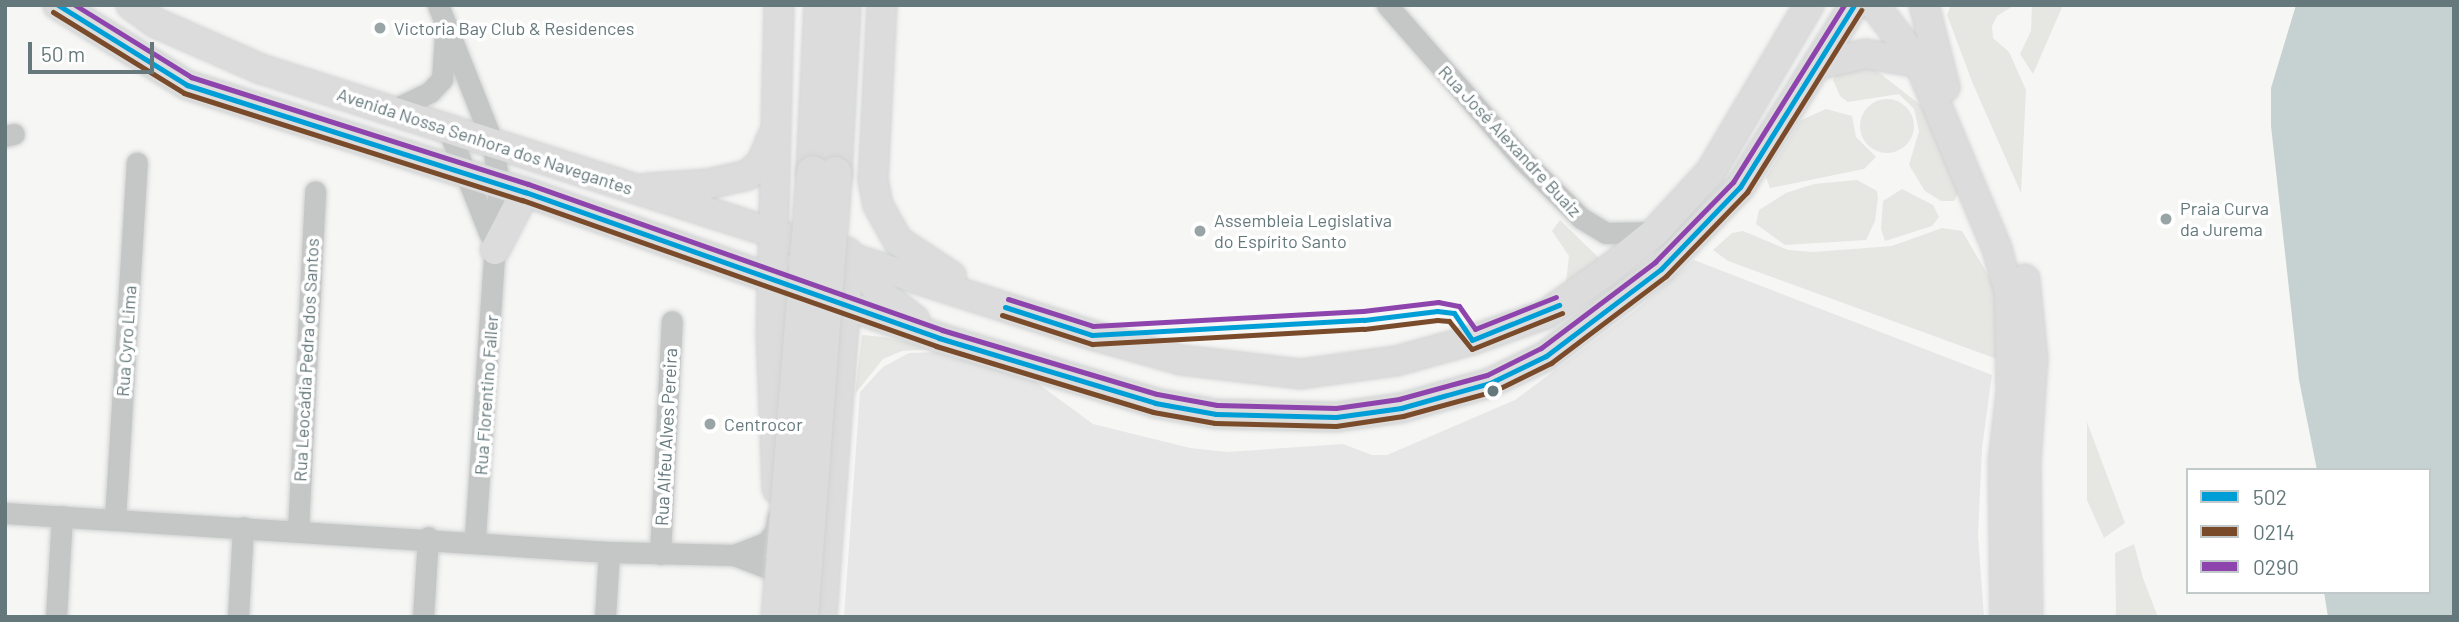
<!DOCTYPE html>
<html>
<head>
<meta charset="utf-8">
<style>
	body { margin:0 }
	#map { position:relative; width:2459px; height:622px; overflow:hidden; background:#f6f6f5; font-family:Barlow,sans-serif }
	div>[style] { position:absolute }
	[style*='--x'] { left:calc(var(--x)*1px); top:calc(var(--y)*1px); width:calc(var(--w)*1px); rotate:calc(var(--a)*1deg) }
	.built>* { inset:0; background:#e6e7e6 }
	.green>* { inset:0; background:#e6e7e3 }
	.round { border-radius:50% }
	.water>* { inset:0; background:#c6d2d1 }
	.roads { filter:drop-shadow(0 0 2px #d0d2d2) drop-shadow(0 0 2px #d0d2d2) }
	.street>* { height:21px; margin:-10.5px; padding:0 10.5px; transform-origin:10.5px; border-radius:10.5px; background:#c5c6c6 }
	.secondary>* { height:28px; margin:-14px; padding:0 14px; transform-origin:14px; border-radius:14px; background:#dcdcdc }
	.primary>* { height:32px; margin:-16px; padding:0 16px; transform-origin:16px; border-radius:16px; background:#dcdcdc }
	.bridges { filter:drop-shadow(0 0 2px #d1d2d2) drop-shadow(0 0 2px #d1d2d2) }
	.primary-bridge>* { height:32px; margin:-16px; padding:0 16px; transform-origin:16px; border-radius:16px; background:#dcdcdc }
	.bus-1>* { height:5px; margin:-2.5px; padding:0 2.5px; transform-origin:2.5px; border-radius:2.5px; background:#009ed6 }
	.bus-2>* { height:5px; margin:-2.5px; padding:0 2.5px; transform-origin:2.5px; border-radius:2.5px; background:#7a4b2a }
	.bus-3>* { height:5px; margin:-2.5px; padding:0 2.5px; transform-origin:2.5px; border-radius:2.5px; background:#8e44ad }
	.dots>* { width:19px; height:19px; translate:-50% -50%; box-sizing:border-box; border:4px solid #fff; border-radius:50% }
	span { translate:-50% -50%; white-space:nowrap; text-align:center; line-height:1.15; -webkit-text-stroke:7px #fff; paint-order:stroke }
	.poi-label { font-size:18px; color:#65787b }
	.left { translate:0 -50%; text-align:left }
	.street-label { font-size:18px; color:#65787b }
	.frame { position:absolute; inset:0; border:7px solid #65787b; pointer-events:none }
	.legend { position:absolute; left:2186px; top:468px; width:245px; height:126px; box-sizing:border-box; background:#fff; border:2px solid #c1c9ca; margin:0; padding:9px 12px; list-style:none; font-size:21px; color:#65787b }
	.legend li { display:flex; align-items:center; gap:14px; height:35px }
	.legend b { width:35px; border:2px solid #c1c9ca }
	.scale { position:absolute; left:28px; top:42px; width:126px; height:32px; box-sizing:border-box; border:4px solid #65787b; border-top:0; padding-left:9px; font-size:21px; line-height:24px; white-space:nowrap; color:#65787b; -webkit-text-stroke:5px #fff; paint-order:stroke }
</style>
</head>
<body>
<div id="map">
	<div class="built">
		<div style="clip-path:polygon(1694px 260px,1992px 375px,1982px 448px,1978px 535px,1984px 617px,844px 617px,860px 392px,883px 367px,909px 353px,945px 352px,1033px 380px,1093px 424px,1190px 448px,1227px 452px,1343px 444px,1372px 455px,1387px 455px,1515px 400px,1638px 308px)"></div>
	</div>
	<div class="green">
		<div style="clip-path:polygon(1951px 5px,2015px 5px,1997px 16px,1992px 26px,1993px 38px,2009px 52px,2026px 90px,2021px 193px,1973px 84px,1947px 15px)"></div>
		<div style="clip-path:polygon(2032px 5px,2063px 5px,2033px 74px,2020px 54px,2031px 31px)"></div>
		<div style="clip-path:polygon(1868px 64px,1937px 118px,1960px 190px,1954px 201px,1941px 201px,1925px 191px,1909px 165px,1919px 131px,1914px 109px,1899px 94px,1848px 102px,1840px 96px,1833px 80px,1840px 65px)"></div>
		<div class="round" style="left:1860px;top:99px;width:54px;height:54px"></div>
		<div style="clip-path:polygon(1826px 109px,1852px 116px,1856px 137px,1876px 157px,1864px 169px,1770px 188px,1766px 177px,1801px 120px)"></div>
		<div style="clip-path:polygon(1857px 180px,1877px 191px,1878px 198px,1875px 221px,1866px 240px,1785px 245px,1756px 224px,1759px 210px,1786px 193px,1814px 184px)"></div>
		<div style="clip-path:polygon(1902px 189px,1933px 205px,1939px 217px,1932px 226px,1885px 241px,1881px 229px,1883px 201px)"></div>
		<div style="clip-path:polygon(1560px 220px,1600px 259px,1566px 282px,1569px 256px,1552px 231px)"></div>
		<div style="clip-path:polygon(1942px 228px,1962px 231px,1991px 280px,1998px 302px,1997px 359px,1728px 261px,1713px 250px,1732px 233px,1743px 231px,1788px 250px,1813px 252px,1892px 246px)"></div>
		<div style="clip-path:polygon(862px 335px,884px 337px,936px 349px,902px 351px,883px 359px,855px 394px)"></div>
		<div style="clip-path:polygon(2087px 422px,2125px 523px,2104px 538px,2087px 500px)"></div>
		<div style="clip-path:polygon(2134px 544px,2143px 578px,2158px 617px,2116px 617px,2115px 553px)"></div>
	</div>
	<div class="water">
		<div style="clip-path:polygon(2296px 5px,2454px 5px,2454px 617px,2328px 617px,2324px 592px,2429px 592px,2429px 470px,2317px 470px,2299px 380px,2271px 126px,2271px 88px)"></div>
	</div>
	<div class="roads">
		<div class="street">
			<div style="--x:438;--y:5;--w:146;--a:68.3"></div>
			<div style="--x:492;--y:141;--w:44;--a:80.8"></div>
			<div style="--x:499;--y:184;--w:357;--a:93.9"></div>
			<div style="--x:1387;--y:5;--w:203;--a:48.8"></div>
			<div style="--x:1521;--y:158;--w:85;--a:45"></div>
			<div style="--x:1581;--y:218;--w:29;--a:31"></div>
			<div style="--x:1606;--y:233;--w:49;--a:-1.2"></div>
			<div style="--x:393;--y:110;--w:41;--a:-25.9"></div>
			<div style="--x:430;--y:92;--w:18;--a:-47"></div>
			<div style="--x:442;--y:79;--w:44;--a:-86.1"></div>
			<div style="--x:448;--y:129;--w:114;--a:68.4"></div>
			<div style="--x:5;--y:136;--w:9;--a:-13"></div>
			<div style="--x:5;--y:513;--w:605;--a:3.69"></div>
			<div style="--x:609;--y:552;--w:125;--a:1.4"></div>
			<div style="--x:734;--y:555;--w:42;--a:21"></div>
			<div style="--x:773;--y:570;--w:20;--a:66"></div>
			<div style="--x:115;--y:519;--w:357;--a:-86.5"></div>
			<div style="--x:298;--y:530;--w:339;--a:-87.1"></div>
			<div style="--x:660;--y:554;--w:233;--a:-87.1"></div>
			<div style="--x:734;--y:555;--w:34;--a:-21"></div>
			<div style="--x:766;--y:543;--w:14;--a:-51"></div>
			<div style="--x:775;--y:532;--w:15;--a:-79"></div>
			<div style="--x:56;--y:617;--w:101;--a:-86.6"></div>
			<div style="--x:238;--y:617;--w:90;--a:-86.8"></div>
			<div style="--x:423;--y:617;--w:80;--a:-86.4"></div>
			<div style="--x:605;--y:617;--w:65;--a:-86.5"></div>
		</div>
		<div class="secondary">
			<div style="--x:58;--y:5;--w:152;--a:31.8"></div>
			<div style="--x:187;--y:85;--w:355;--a:17.6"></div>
			<div style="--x:525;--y:192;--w:439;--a:19.4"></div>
			<div style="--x:939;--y:338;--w:226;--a:16.7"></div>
			<div style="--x:1155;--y:403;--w:62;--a:10.2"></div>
			<div style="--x:1216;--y:414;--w:120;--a:1.4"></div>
			<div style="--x:1336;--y:417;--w:66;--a:-7.9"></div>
			<div style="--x:1401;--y:408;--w:92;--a:-15.7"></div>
			<div style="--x:1490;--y:383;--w:62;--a:-25.7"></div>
			<div style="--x:1546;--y:356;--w:144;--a:-37.1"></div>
			<div style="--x:1661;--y:269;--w:114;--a:-46.1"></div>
			<div style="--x:1740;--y:187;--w:215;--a:-57.9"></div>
			<div style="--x:131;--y:5;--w:31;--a:36"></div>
			<div style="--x:156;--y:23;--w:115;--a:23.7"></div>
			<div style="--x:261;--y:69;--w:873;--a:17.75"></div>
			<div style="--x:1092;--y:335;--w:92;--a:15.7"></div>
			<div style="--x:1181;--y:360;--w:121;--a:6.7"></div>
			<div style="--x:1301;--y:374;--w:96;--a:-7.8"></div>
			<div style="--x:1396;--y:361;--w:79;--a:-15.4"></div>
			<div style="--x:1472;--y:340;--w:78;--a:-19.4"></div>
			<div style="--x:1546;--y:314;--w:70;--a:-35.1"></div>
			<div style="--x:1603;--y:274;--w:67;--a:-38.9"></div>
			<div style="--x:1655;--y:232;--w:83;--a:-47.4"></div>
			<div style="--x:1711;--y:171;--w:193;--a:-59.4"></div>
			<div style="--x:882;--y:5;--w:175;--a:92.9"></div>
			<div style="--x:873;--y:180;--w:25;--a:79"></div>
			<div style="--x:878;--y:205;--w:41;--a:60.9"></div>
			<div style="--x:898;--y:241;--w:64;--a:33.4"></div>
			<div style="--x:1874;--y:5;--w:73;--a:52.2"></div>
			<div style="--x:1919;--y:63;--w:202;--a:67.2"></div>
			<div style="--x:1997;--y:249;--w:46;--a:74.7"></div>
			<div style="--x:2009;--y:293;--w:99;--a:88.8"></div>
			<div style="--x:2011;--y:392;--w:70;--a:96.5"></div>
			<div style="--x:2003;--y:462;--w:155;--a:89.3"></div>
			<div style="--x:1924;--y:5;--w:85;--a:75.6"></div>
			<div style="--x:1817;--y:65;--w:50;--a:-12.7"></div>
			<div style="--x:1866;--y:54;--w:54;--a:9.6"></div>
			<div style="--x:647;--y:188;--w:61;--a:-3.8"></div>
			<div style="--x:708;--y:184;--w:41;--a:-12.7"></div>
			<div style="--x:748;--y:175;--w:19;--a:-43"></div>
			<div style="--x:762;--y:162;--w:27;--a:-68"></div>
			<div style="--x:495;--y:250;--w:65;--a:-62.7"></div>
			<div style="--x:847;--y:252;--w:53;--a:51.2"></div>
			<div style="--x:880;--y:293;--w:44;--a:37.6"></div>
			<div style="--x:2025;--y:279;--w:79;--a:84.2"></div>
			<div style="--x:2033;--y:358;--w:106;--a:93.8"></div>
			<div style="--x:2026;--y:464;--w:153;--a:89.3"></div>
			<div style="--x:777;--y:489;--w:157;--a:-92.2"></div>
			<div style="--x:771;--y:332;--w:327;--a:-88.6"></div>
			<div style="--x:822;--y:617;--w:363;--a:-85.7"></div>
		</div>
		<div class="primary">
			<div style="--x:813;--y:172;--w:167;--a:-87.3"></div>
			<div style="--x:835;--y:173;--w:168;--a:-86.9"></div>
		</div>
	</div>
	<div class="bridges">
		<div class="primary-bridge">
			<div style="--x:778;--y:617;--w:446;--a:-85.5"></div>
			<div style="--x:802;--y:617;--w:445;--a:-85.7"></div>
		</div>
	</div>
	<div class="bus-1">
		<div style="--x:58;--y:5;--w:152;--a:31.8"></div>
		<div style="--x:187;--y:85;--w:355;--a:17.6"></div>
		<div style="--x:525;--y:192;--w:439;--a:19.4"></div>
		<div style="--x:939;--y:338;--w:226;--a:16.7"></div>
		<div style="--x:1155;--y:403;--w:62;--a:10.2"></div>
		<div style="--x:1216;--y:414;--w:120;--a:1.4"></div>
		<div style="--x:1336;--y:417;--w:66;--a:-7.9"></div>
		<div style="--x:1401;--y:408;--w:92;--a:-15.7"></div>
		<div style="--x:1490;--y:383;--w:62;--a:-25.7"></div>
		<div style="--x:1546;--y:356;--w:144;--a:-37.1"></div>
		<div style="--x:1661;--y:269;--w:114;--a:-46.1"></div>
		<div style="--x:1740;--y:187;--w:215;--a:-57.9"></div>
		<div style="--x:1005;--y:307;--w:91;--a:17.8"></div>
		<div style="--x:1092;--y:335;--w:272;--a:-3.2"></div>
		<div style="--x:1364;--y:320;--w:74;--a:-7"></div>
		<div style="--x:1437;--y:311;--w:17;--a:7"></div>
		<div style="--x:1454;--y:313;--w:32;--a:56"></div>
		<div style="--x:1472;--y:340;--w:94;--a:-21.9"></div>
	</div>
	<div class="bus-2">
		<div style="--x:53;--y:12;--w:154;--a:31.7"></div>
		<div style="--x:184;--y:93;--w:355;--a:17.6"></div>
		<div style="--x:522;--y:200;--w:439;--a:19.4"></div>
		<div style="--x:936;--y:346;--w:227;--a:16.9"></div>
		<div style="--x:1153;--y:412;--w:63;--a:10.1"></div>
		<div style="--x:1215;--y:423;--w:121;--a:1.4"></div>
		<div style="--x:1336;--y:426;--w:68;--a:-8.5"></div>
		<div style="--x:1403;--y:416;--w:94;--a:-15.4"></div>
		<div style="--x:1494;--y:391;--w:64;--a:-26.2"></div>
		<div style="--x:1551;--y:363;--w:144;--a:-37.1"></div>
		<div style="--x:1666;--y:276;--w:117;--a:-46"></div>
		<div style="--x:1747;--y:192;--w:215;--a:-57.9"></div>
		<div style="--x:1002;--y:315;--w:95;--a:17.9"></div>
		<div style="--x:1092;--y:344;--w:272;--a:-3.2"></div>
		<div style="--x:1364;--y:329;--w:74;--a:-7"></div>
		<div style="--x:1437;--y:320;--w:12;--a:5"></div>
		<div style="--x:1449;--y:321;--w:36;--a:51"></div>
		<div style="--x:1472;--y:349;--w:97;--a:-21.8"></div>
	</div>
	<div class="bus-3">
		<div style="--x:75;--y:5;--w:137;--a:31.8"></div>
		<div style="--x:191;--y:77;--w:354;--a:17.6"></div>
		<div style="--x:528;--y:184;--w:439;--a:19.4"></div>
		<div style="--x:942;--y:330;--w:224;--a:16.6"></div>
		<div style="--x:1157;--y:394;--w:61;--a:10.4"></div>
		<div style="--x:1217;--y:405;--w:119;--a:1.4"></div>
		<div style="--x:1336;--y:408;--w:64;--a:-8.1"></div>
		<div style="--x:1399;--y:399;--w:91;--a:-15.3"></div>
		<div style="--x:1487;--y:375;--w:60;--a:-26.6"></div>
		<div style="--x:1541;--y:348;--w:143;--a:-37"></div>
		<div style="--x:1655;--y:262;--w:112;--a:-45.7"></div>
		<div style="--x:1733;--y:182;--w:209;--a:-57.9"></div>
		<div style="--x:1008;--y:299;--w:89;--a:17.6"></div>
		<div style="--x:1093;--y:326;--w:270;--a:-3.2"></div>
		<div style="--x:1363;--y:311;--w:76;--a:-6.8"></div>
		<div style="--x:1438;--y:302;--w:21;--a:11"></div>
		<div style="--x:1459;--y:306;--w:28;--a:55"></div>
		<div style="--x:1475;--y:329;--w:87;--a:-21.6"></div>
	</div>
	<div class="dots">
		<div style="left:380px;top:28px;background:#98a4a6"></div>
		<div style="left:2166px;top:219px;background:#98a4a6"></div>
		<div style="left:1200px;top:231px;background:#98a4a6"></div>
		<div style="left:1493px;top:391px;background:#65787b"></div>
		<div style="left:710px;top:424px;background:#98a4a6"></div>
	</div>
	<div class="poi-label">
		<span class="left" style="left:394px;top:28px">Victoria Bay Club &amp; Residences</span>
		<span class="left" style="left:2180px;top:219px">Praia Curva<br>da Jurema</span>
		<span class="left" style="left:1214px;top:231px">Assembleia Legislativa<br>do Espírito Santo</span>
		<span class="left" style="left:724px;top:424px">Centrocor</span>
	</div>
	<div class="street-label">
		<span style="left:485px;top:141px;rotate:18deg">Avenida Nossa Senhora dos Navegantes</span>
		<span style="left:1510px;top:141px;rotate:47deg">Rua José Alexandre Buaiz</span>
		<span style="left:126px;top:341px;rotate:-86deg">Rua Cyro Lima</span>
		<span style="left:306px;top:360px;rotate:-87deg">Rua Leocádia Pedra dos Santos</span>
		<span style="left:486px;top:395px;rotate:-86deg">Rua Florentino Faller</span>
		<span style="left:666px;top:437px;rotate:-87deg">Rua Alfeu Alves Pereira</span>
	</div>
	<div class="frame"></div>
	<ul class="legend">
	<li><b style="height:9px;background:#009ed6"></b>502</li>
	<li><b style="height:9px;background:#7a4b2a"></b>0214</li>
	<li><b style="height:9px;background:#8e44ad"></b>0290</li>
	</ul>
	<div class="scale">50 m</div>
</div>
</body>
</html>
